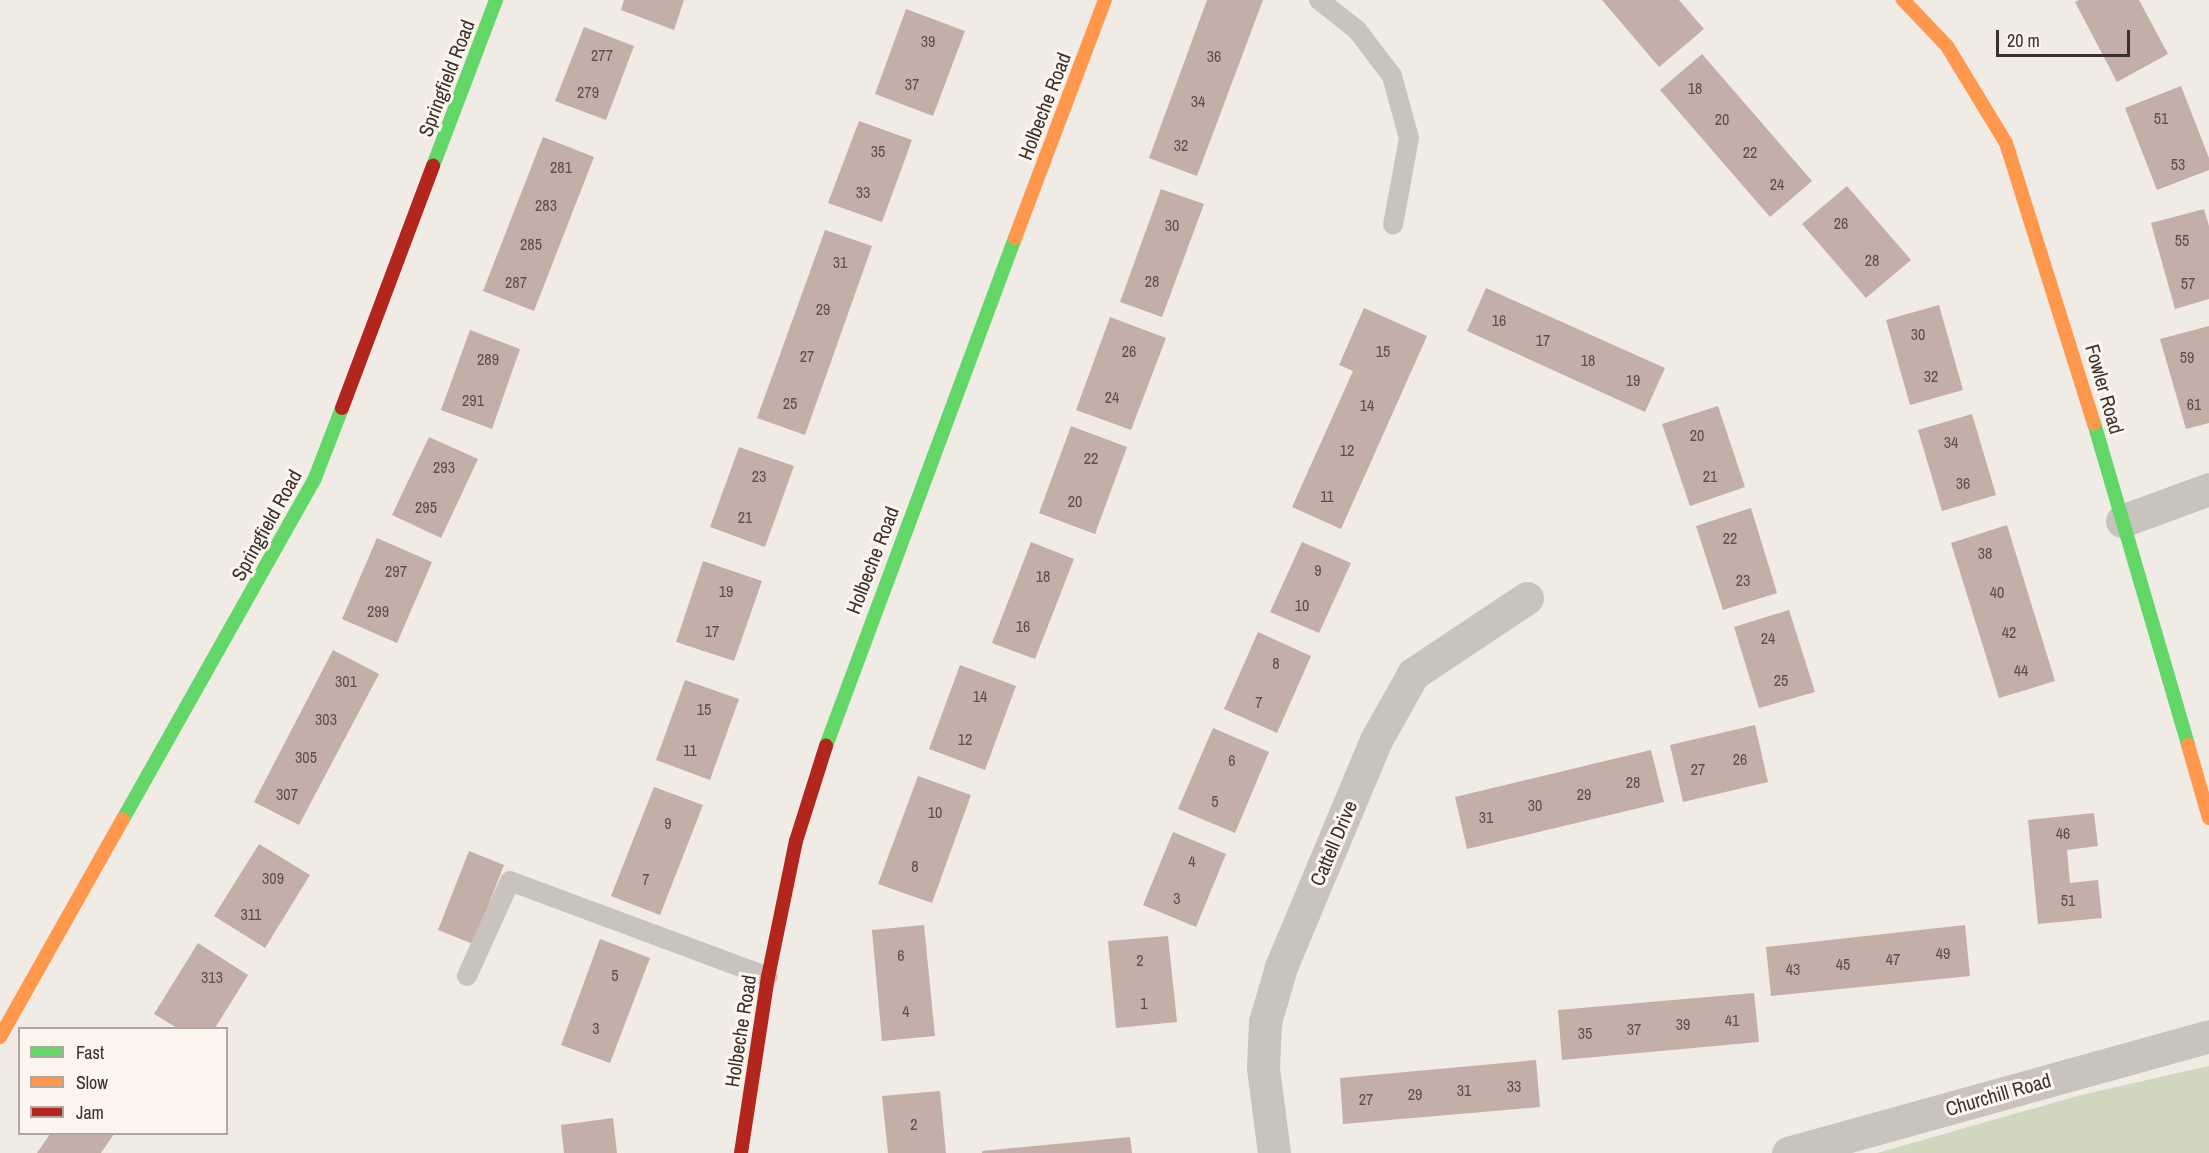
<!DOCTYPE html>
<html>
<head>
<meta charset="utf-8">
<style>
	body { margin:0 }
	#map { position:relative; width:2209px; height:1153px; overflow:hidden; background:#f0ebe5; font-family:"Archivo Narrow",sans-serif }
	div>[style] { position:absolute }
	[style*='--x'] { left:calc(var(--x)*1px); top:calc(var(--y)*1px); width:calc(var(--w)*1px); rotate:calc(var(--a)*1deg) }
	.green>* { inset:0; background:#d1d6bf }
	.building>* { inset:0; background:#c3afa7 }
	.lane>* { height:20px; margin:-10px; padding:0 10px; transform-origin:10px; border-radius:10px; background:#c9c3be }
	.street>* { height:33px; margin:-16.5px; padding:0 16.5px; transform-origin:16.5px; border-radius:16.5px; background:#c9c3be }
	.fast>* { height:14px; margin:-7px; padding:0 7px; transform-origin:7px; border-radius:7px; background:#63d668 }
	.slow>* { height:14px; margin:-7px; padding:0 7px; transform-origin:7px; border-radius:7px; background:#ff974d }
	.jam>* { height:14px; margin:-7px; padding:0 7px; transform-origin:7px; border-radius:7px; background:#b3261e }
	span { translate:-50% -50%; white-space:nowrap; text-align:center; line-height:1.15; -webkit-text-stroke:6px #fbf5ee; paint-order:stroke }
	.number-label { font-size:16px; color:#5d504a }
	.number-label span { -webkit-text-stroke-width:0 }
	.street-label { font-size:20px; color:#3b302b }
	.legend { position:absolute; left:18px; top:1027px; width:210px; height:108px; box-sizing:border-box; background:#fbf5ee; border:2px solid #aea6a0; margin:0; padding:8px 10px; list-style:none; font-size:18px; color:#3b302b }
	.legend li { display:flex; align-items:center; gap:12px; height:30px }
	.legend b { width:30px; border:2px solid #aea6a0 }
	.scale { position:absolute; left:1996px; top:30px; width:134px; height:27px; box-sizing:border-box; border:3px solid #3b302b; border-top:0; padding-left:8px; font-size:18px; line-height:21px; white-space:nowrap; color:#3b302b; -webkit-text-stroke:4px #fbf5ee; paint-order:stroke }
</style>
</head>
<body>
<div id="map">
	<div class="green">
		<div style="clip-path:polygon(2209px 1066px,2209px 1153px,1877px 1153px,2081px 1095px)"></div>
	</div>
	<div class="building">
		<div style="clip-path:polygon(624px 0,684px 0,674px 30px,621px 10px)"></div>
		<div style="clip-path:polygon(1207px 0,1263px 0,1197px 176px,1149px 158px)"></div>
		<div style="clip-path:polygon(1602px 0,1679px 0,1704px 29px,1659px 67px)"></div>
		<div style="clip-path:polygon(2079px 0,2139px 0,2168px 54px,2117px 82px,2075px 2px)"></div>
		<div style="clip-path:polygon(906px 9px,965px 31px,933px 116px,875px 94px)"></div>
		<div style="clip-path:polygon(584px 27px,634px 46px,606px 120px,555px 101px)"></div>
		<div style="clip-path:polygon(1702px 54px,1812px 181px,1770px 217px,1660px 90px)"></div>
		<div style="clip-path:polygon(2181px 86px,2209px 158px,2209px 170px,2157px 190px,2125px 108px)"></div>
		<div style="clip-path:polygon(859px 121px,912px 140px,882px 222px,828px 203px)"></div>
		<div style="clip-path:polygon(543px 137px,594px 157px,534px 311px,483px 291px)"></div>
		<div style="clip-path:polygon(1847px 186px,1911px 260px,1866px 298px,1802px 224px)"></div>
		<div style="clip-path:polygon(1161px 189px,1204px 204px,1162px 317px,1120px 302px)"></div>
		<div style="clip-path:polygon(2204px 209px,2209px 226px,2209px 299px,2175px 309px,2151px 223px)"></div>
		<div style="clip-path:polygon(825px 230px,872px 246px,805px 435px,757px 418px)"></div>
		<div style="clip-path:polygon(1486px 288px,1665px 368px,1645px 412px,1467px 331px)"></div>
		<div style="clip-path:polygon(1939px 305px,1963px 390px,1910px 405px,1886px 320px)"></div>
		<div style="clip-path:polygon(1364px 308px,1427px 336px,1341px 529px,1292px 507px,1353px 371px,1339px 365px)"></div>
		<div style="clip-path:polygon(1110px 317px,1166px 338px,1131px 430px,1076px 410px)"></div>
		<div style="clip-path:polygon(2209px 326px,2209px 423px,2186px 429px,2160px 339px)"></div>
		<div style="clip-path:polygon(470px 330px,520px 349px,492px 429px,441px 410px)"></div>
		<div style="clip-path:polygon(1718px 406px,1745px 487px,1690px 506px,1662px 424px)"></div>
		<div style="clip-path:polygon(1972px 414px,1996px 495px,1942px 511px,1918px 430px)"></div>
		<div style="clip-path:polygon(1071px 426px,1127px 447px,1095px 534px,1039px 513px)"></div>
		<div style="clip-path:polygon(429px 437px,478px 459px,441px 538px,392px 515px)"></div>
		<div style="clip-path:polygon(739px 447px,794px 466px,765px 547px,710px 527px)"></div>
		<div style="clip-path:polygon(1751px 508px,1777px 593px,1723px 610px,1696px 526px)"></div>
		<div style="clip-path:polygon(2007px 525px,2055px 681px,1999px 698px,1951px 543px)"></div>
		<div style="clip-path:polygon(377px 538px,432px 562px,397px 643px,342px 619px)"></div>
		<div style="clip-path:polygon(1031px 542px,1074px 559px,1035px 659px,992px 643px)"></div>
		<div style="clip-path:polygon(1302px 542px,1351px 563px,1319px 633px,1270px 612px)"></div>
		<div style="clip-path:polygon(703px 561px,762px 581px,734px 661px,676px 642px)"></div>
		<div style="clip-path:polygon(1789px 610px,1815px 692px,1759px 708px,1734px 627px)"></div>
		<div style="clip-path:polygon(1258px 632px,1311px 656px,1277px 733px,1224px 709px)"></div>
		<div style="clip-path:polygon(333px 650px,379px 674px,299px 825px,254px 802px)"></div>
		<div style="clip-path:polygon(960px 665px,1016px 686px,985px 770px,929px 749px)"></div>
		<div style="clip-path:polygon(685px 680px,739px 699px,710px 780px,656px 760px)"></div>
		<div style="clip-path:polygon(1755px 725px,1768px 782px,1683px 802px,1670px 745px)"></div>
		<div style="clip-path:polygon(1213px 728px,1269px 752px,1235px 833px,1178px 809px)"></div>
		<div style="clip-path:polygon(1651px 750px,1664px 802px,1467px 849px,1455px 797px)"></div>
		<div style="clip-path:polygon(918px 776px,971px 795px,932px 903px,878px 884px)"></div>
		<div style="clip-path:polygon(654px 787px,703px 805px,660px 915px,611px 896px)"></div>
		<div style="clip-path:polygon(2094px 813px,2098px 846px,2067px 850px,2070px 883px,2098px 880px,2102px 918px,2038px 924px,2028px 820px)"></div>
		<div style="clip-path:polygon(1173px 832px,1226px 854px,1196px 927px,1143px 905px)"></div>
		<div style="clip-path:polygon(259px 844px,310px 875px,265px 948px,214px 916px)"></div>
		<div style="clip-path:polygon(469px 851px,504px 865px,473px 944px,438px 930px)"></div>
		<div style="clip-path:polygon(924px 925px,935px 1036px,882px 1041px,872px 930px)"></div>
		<div style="clip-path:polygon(1965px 925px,1970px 976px,1771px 996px,1766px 947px)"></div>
		<div style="clip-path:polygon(1168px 936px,1177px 1022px,1116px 1028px,1108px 941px)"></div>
		<div style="clip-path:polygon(600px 939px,650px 958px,610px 1063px,561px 1045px)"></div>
		<div style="clip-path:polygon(198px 943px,248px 975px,215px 1028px,177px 1028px,154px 1014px)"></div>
		<div style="clip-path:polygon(1754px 993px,1759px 1042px,1562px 1060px,1558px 1010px)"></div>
		<div style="clip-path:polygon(1536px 1060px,1540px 1107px,1343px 1124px,1340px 1078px)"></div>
		<div style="clip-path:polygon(940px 1091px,946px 1153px,888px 1153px,882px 1096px)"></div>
		<div style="clip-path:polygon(613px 1118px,617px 1153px,564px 1153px,561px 1125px)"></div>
		<div style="clip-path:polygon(50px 1134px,114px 1134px,101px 1153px,37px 1153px)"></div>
		<div style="clip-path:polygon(1130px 1137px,1132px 1153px,982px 1153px,982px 1151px)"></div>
	</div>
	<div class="lane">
		<div style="--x:1319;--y:0;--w:48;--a:38.3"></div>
		<div style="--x:1357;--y:30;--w:58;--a:52.7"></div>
		<div style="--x:1392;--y:76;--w:64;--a:74.7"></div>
		<div style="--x:1409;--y:138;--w:88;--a:100.4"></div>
		<div style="--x:467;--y:976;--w:104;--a:-65.6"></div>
		<div style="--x:510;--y:881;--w:275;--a:20.4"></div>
	</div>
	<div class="street">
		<div style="--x:2122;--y:521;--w:93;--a:-20.2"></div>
		<div style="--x:1274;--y:1153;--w:86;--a:-97.4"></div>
		<div style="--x:1263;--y:1068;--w:46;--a:-87.5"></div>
		<div style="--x:1265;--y:1022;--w:57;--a:-73.8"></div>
		<div style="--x:1281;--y:967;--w:246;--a:-67.3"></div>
		<div style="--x:1376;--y:740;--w:76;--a:-60.7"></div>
		<div style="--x:1413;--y:674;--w:137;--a:-33.7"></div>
		<div style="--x:1788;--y:1153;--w:437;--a:-15.5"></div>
	</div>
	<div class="fast">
		<div style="--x:433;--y:166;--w:178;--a:-69.2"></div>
		<div style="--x:2094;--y:423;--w:335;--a:73.7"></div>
		<div style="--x:826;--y:746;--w:542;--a:-69.59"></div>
		<div style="--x:123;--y:819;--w:391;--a:-60.6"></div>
		<div style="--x:315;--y:478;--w:75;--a:-68.9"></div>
	</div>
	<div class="slow">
		<div style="--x:1903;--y:0;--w:64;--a:46.3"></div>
		<div style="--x:1947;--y:46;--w:114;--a:58.7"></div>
		<div style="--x:2006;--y:143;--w:294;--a:72.6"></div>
		<div style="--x:1015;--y:238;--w:254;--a:-69.3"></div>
		<div style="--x:2188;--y:745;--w:76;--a:74"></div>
		<div style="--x:0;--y:1037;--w:250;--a:-60.6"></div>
	</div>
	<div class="jam">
		<div style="--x:342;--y:408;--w:259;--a:-69.4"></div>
		<div style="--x:741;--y:1153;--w:178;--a:-81.3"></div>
		<div style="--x:768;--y:977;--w:139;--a:-78.4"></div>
		<div style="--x:796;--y:841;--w:100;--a:-72.5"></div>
	</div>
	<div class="number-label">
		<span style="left:928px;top:41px">39</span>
		<span style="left:602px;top:55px">277</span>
		<span style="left:1214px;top:56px">36</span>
		<span style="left:912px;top:84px">37</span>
		<span style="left:1695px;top:88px">18</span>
		<span style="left:588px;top:92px">279</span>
		<span style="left:1198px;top:101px">34</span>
		<span style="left:2161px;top:118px">51</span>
		<span style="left:1722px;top:119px">20</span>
		<span style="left:1181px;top:145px">32</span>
		<span style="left:878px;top:151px">35</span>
		<span style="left:1750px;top:152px">22</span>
		<span style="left:2178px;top:164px">53</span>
		<span style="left:561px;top:167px">281</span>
		<span style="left:1777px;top:184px">24</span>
		<span style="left:863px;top:192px">33</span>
		<span style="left:546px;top:205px">283</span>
		<span style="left:1841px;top:223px">26</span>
		<span style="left:1172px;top:225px">30</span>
		<span style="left:2182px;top:240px">55</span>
		<span style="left:531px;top:244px">285</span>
		<span style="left:1872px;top:260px">28</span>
		<span style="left:840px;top:262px">31</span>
		<span style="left:1152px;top:281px">28</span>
		<span style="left:516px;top:282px">287</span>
		<span style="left:2188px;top:283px">57</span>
		<span style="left:823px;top:309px">29</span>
		<span style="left:1499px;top:320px">16</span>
		<span style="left:1918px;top:334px">30</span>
		<span style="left:1543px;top:340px">17</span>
		<span style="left:1129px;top:351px">26</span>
		<span style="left:1383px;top:351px">15</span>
		<span style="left:807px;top:356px">27</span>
		<span style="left:2187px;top:357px">59</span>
		<span style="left:488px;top:359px">289</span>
		<span style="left:1588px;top:360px">18</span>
		<span style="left:1931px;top:376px">32</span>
		<span style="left:1633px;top:380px">19</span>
		<span style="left:1112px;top:397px">24</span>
		<span style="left:473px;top:400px">291</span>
		<span style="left:790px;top:403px">25</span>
		<span style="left:2194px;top:404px">61</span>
		<span style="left:1367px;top:405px">14</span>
		<span style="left:1697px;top:435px">20</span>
		<span style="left:1951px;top:442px">34</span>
		<span style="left:1347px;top:450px">12</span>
		<span style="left:1091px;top:458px">22</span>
		<span style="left:444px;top:467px">293</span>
		<span style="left:759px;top:476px">23</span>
		<span style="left:1710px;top:476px">21</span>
		<span style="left:1963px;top:483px">36</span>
		<span style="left:1327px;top:496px">11</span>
		<span style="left:1075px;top:501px">20</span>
		<span style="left:426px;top:507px">295</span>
		<span style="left:745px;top:517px">21</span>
		<span style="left:1730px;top:538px">22</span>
		<span style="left:1985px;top:553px">38</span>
		<span style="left:1318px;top:570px">9</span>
		<span style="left:396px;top:571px">297</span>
		<span style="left:1043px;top:576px">18</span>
		<span style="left:1743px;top:580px">23</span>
		<span style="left:726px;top:591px">19</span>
		<span style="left:1997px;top:592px">40</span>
		<span style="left:1302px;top:605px">10</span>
		<span style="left:378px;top:611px">299</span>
		<span style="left:1023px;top:626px">16</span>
		<span style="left:712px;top:631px">17</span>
		<span style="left:2009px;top:632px">42</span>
		<span style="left:1768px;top:638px">24</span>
		<span style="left:1276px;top:663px">8</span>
		<span style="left:2021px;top:670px">44</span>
		<span style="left:1781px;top:680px">25</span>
		<span style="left:346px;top:681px">301</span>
		<span style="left:980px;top:696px">14</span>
		<span style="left:1259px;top:702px">7</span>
		<span style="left:704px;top:709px">15</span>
		<span style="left:326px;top:719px">303</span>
		<span style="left:965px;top:739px">12</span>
		<span style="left:690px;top:750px">11</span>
		<span style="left:306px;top:757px">305</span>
		<span style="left:1740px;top:759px">26</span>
		<span style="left:1232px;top:760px">6</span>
		<span style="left:1698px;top:769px">27</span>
		<span style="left:1633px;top:782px">28</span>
		<span style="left:287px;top:794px">307</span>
		<span style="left:1584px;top:794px">29</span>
		<span style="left:1215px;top:801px">5</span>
		<span style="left:1535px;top:805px">30</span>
		<span style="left:935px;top:812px">10</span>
		<span style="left:1486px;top:817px">31</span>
		<span style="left:668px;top:823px">9</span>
		<span style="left:2063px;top:833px">46</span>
		<span style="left:1192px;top:861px">4</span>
		<span style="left:915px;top:866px">8</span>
		<span style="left:273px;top:878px">309</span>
		<span style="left:646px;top:879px">7</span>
		<span style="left:1177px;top:898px">3</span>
		<span style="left:2068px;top:900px">51</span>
		<span style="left:251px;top:914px">311</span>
		<span style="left:1943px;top:953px">49</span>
		<span style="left:901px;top:955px">6</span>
		<span style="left:1893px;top:959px">47</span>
		<span style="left:1140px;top:960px">2</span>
		<span style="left:1843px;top:964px">45</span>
		<span style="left:1793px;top:969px">43</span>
		<span style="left:615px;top:975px">5</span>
		<span style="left:212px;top:977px">313</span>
		<span style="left:1144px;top:1003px">1</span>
		<span style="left:906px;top:1011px">4</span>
		<span style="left:1732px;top:1020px">41</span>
		<span style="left:1683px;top:1024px">39</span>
		<span style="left:596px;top:1028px">3</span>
		<span style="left:1634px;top:1029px">37</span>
		<span style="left:1585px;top:1033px">35</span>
		<span style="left:1514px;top:1086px">33</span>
		<span style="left:1464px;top:1090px">31</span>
		<span style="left:1415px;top:1094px">29</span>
		<span style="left:1366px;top:1099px">27</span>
		<span style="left:914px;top:1124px">2</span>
	</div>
	<div class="street-label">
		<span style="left:446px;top:78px;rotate:-69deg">Springfield Road</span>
		<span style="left:1044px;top:106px;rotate:-69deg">Holbeche Road</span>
		<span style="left:2105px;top:389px;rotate:74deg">Fowler Road</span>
		<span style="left:266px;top:525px;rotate:-61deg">Springfield Road</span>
		<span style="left:872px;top:560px;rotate:-69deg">Holbeche Road</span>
		<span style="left:1333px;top:843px;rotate:-67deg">Cattell Drive</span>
		<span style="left:740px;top:1031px;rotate:-81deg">Holbeche Road</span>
		<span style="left:1998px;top:1094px;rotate:-16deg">Churchill Road</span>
	</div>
	<ul class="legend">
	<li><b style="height:8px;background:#63d668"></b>Fast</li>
	<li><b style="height:8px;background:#ff974d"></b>Slow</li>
	<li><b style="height:8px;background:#b3261e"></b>Jam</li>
	</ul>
	<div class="scale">20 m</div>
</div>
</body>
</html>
